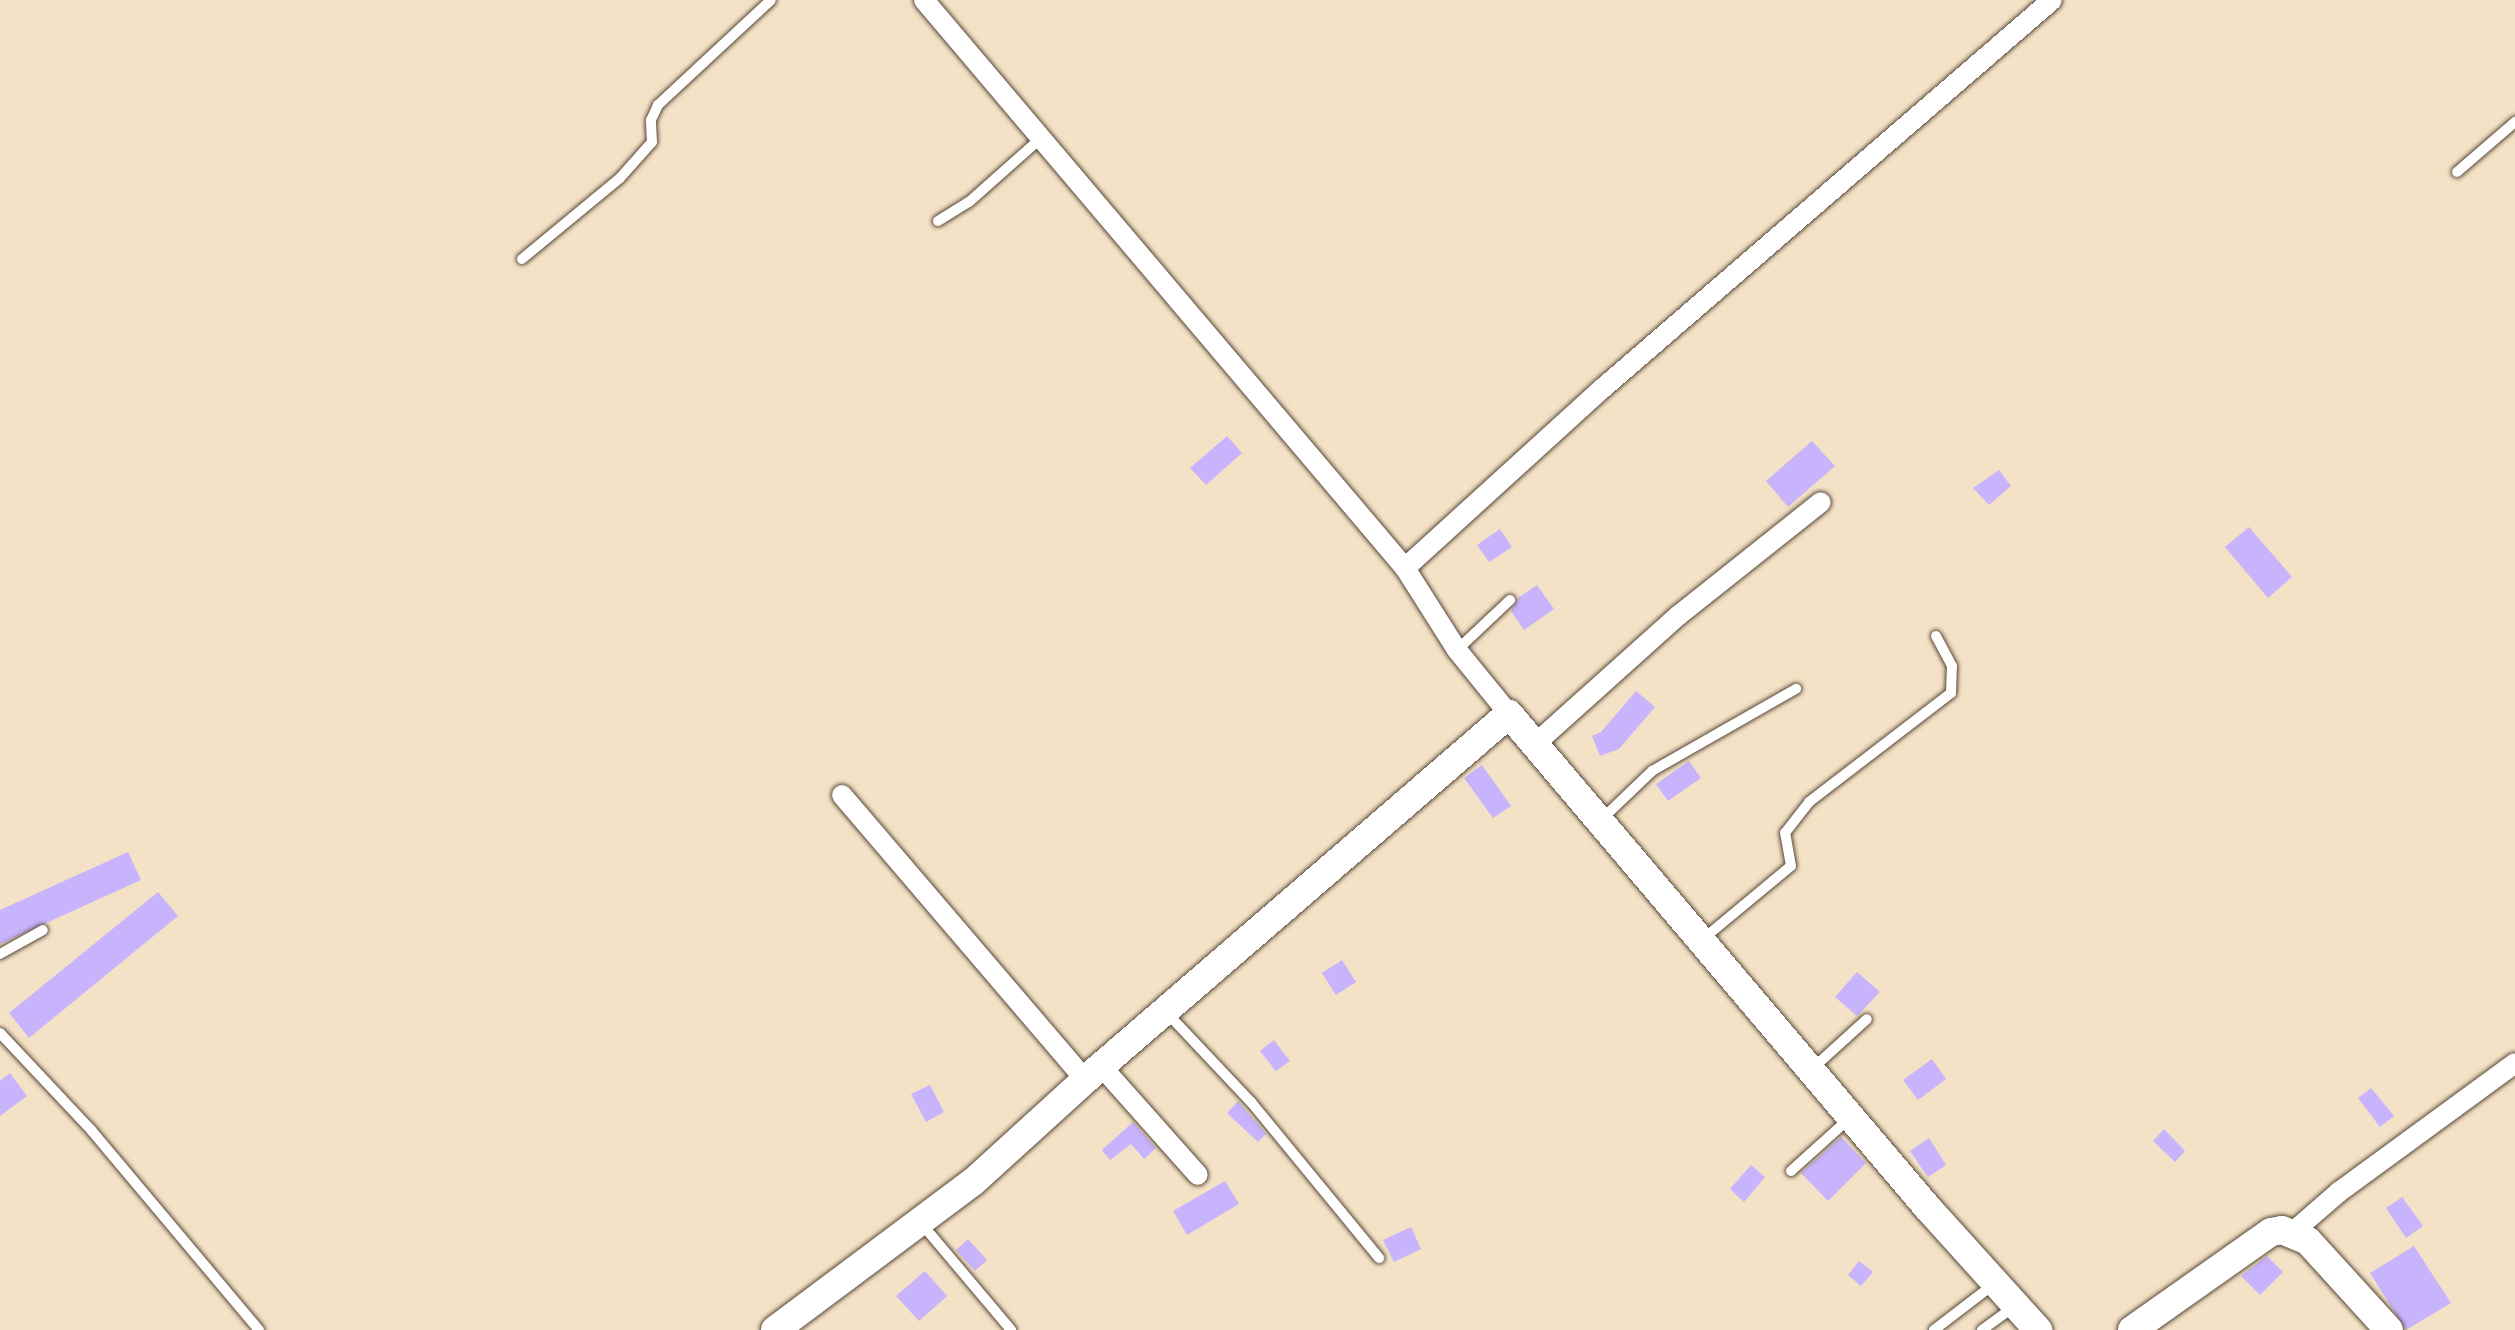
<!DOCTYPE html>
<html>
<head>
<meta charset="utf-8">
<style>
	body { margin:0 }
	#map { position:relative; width:2515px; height:1330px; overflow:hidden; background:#f4e2c6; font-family:Pangolin,sans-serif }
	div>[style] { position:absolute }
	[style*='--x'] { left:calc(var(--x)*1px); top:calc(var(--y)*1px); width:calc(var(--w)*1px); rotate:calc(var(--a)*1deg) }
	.building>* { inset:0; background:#c8b3fd }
	.roads { filter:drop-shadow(0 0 2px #574637) drop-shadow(0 0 2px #574637) }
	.service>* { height:10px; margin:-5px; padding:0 5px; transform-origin:5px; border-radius:5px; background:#fff }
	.minor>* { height:20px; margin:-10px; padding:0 10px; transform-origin:10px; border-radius:10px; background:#fff }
	.tertiary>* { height:28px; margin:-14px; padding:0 14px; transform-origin:14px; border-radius:14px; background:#fff }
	span { translate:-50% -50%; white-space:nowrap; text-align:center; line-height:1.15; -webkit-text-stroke:8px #fcf5e5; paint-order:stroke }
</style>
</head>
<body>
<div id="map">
	<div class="building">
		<div style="clip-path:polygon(1227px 436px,1242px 453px,1206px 485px,1190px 468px)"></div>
		<div style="clip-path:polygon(1812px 441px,1835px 466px,1788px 507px,1766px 481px)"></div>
		<div style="clip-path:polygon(1999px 470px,2011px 486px,1989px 505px,1973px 488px)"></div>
		<div style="clip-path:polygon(2249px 527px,2292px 577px,2268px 598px,2225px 547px)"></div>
		<div style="clip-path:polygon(1500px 529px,1512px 547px,1489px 562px,1477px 545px)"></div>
		<div style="clip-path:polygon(1537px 585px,1554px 609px,1524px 630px,1511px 611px,1518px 598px)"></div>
		<div style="clip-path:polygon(1636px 691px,1655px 707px,1619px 749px,1600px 756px,1592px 736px,1601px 732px)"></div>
		<div style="clip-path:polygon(1689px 761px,1701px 778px,1668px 801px,1656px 784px)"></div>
		<div style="clip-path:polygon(1482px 765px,1511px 806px,1493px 818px,1464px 778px)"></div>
		<div style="clip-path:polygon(128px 852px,141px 880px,0 944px,0 910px)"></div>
		<div style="clip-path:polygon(158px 892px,178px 916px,29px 1038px,9px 1013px)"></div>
		<div style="clip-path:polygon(1342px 960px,1356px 982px,1336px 995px,1322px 973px)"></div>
		<div style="clip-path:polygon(1857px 972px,1880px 992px,1857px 1016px,1835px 997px)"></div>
		<div style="clip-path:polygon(1274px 1040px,1290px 1061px,1276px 1071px,1260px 1051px)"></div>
		<div style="clip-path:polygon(1932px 1059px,1946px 1079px,1918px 1100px,1903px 1080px)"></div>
		<div style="clip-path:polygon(10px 1073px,27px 1096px,0 1116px,0 1081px)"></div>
		<div style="clip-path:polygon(930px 1085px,944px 1112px,926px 1122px,911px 1094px)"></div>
		<div style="clip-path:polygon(2371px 1088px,2394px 1116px,2380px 1127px,2358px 1098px)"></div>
		<div style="clip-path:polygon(1238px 1101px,1266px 1134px,1258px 1142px,1227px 1113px)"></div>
		<div style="clip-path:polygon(1133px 1122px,1156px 1148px,1144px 1159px,1131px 1144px,1110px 1160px,1102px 1150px)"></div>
		<div style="clip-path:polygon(2164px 1129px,2185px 1151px,2175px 1162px,2153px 1141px)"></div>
		<div style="clip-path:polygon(1841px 1137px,1866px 1163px,1828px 1201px,1801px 1173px)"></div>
		<div style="clip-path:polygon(1929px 1138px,1946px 1165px,1928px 1177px,1910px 1151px)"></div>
		<div style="clip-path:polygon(1751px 1165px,1765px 1177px,1744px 1202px,1730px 1189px)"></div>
		<div style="clip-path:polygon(1225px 1181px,1239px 1204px,1187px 1235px,1173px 1211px)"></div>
		<div style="clip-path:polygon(2402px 1197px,2423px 1226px,2406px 1238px,2386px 1208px)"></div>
		<div style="clip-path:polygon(1411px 1227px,1421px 1249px,1394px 1262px,1383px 1240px)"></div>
		<div style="clip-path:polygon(968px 1239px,987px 1260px,975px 1271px,956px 1250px)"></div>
		<div style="clip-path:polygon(2414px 1246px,2451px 1303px,2406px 1330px,2370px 1273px)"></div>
		<div style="clip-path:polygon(2267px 1256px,2283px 1272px,2260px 1295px,2241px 1276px)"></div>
		<div style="clip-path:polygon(1859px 1261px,1873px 1272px,1861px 1286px,1848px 1275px)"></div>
		<div style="clip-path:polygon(925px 1271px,947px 1296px,919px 1321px,896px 1296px)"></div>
	</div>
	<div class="roads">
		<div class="service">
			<div style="--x:2457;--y:172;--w:77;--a:-40.8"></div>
			<div style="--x:938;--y:221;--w:36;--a:-32"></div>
			<div style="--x:969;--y:202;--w:96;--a:-41.6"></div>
			<div style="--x:522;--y:259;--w:127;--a:-39.6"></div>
			<div style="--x:620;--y:178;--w:48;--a:-48.4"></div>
			<div style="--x:652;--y:142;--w:22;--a:-93"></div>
			<div style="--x:651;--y:120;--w:17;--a:-65"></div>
			<div style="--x:658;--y:105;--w:154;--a:-42.9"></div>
			<div style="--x:1457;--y:650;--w:73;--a:-43.3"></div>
			<div style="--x:1602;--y:819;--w:69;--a:-43.8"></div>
			<div style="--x:1652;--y:771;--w:166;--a:-29.7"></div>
			<div style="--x:1703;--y:939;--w:114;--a:-39.7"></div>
			<div style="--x:1791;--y:866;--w:34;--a:-100"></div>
			<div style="--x:1785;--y:833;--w:39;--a:-52"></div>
			<div style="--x:1809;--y:802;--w:179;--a:-37.5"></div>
			<div style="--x:1951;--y:693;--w:27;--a:-88"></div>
			<div style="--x:1952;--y:666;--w:34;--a:-118"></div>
			<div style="--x:0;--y:954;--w:49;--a:-29.2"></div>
			<div style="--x:1168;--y:1014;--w:121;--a:46.7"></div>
			<div style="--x:1251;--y:1102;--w:202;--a:50.6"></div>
			<div style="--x:0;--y:1033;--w:134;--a:46.8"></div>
			<div style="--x:92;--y:1131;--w:260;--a:50"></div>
			<div style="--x:1812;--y:1069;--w:74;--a:-42.3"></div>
			<div style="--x:1791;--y:1171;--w:81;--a:-42"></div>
			<div style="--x:921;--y:1223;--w:140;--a:49.9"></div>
			<div style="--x:1934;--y:1330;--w:76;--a:-37.5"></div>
			<div style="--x:1982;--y:1330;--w:39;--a:-36"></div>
		</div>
		<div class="minor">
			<div style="--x:924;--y:0;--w:744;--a:49.74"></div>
			<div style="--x:1405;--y:568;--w:97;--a:57.6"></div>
			<div style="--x:1457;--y:650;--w:82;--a:50.9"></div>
			<div style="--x:1405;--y:568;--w:268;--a:-42.3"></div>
			<div style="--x:1603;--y:388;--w:593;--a:-40.83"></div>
			<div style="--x:1535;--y:744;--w:193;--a:-41.9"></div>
			<div style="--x:1679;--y:615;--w:181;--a:-38.5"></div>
			<div style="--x:842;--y:795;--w:375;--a:49.5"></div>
			<div style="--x:1102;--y:1067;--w:144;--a:48.4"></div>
			<div style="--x:2293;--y:1232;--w:61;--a:-41"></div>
			<div style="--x:2339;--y:1192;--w:218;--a:-36.2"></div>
		</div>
		<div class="tertiary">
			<div style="--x:775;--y:1330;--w:247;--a:-36.8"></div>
			<div style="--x:973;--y:1182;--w:151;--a:-42.3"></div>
			<div style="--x:1085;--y:1080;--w:560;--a:-40.8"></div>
			<div style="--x:1509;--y:714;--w:646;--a:49.71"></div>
			<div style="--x:1927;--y:1207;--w:166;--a:47.9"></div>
			<div style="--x:2132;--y:1330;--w:170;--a:-35.2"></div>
			<div style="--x:2271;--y:1232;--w:11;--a:-10"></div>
			<div style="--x:2282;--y:1230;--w:28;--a:23"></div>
			<div style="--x:2308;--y:1241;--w:120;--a:47.7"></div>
		</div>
	</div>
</div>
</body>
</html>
